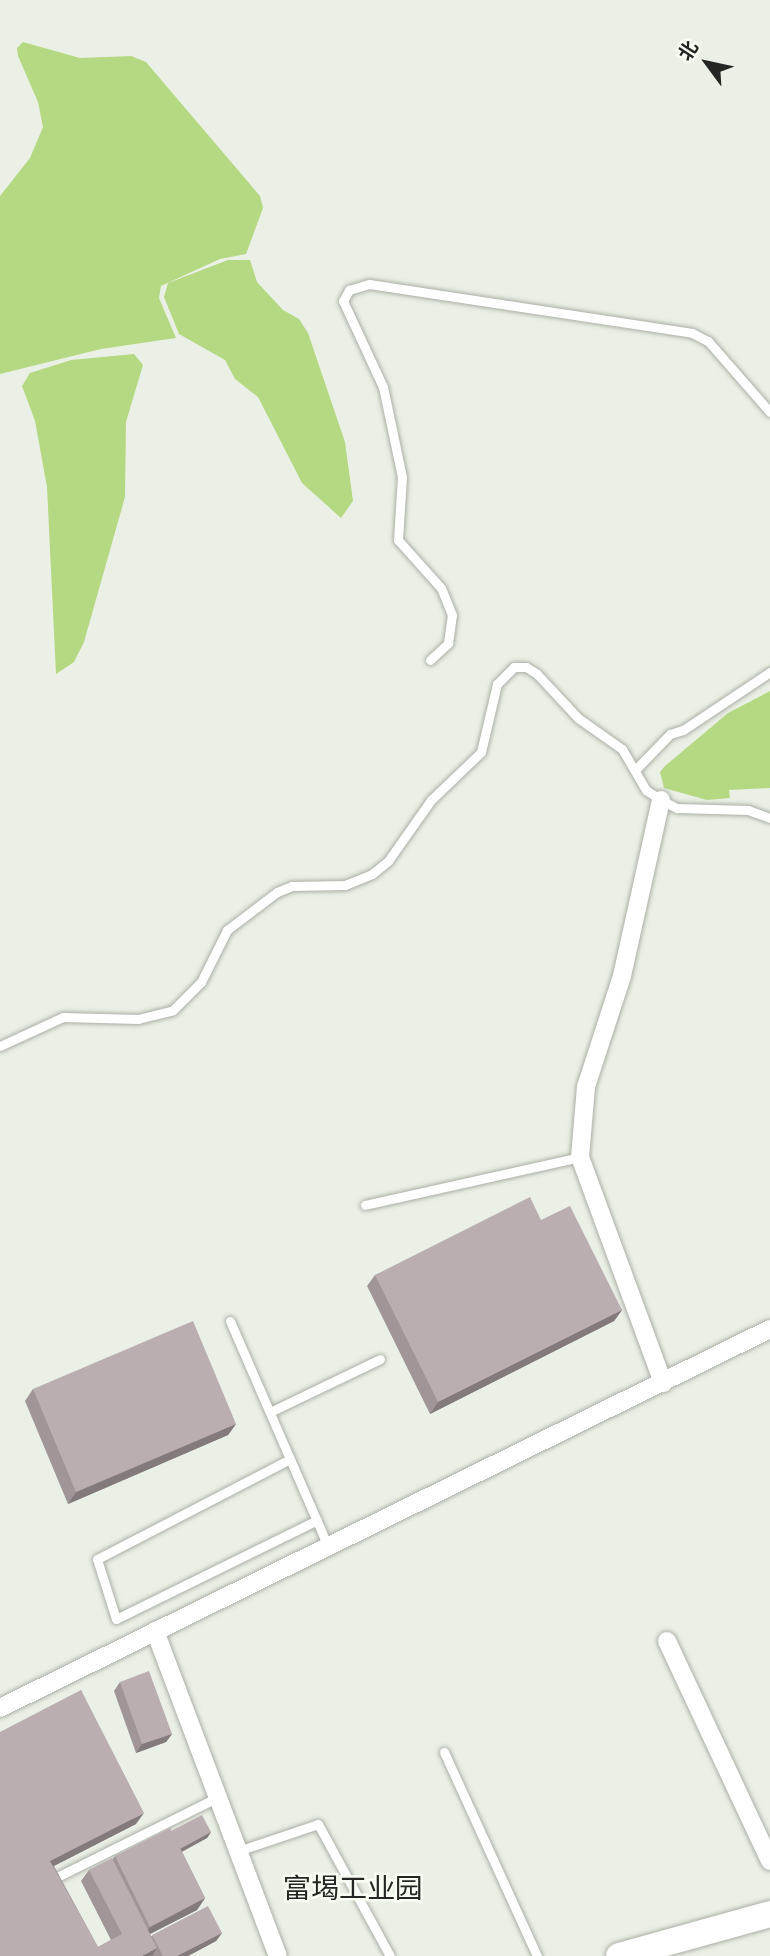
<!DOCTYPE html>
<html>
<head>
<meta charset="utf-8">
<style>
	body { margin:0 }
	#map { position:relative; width:770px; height:1956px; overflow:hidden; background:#ebf0e6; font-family:Overpass,"Noto Sans SC",sans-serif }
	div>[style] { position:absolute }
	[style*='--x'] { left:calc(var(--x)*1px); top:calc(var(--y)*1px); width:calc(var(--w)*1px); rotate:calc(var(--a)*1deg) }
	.water>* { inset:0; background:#b4d982 }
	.roads { filter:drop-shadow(0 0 2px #abafa6) drop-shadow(0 0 2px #abafa6) }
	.lane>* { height:9px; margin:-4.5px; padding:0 4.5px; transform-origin:4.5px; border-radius:4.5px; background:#fff }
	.street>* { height:18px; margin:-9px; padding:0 9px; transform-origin:9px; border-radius:9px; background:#fff }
	.secondary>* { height:26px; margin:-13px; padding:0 13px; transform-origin:13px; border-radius:13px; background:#fff }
	.wall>* { inset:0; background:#a09697 }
	.shaded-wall>* { inset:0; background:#827a7b }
	.building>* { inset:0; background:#baaeb0 }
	span { translate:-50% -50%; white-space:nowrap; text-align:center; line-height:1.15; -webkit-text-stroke:5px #f8fdf3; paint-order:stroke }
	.quarter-label { font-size:28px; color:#252623 }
	.north { position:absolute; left:672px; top:28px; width:70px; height:70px; -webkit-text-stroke:5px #f8fdf3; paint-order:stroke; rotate:303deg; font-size:19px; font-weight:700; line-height:28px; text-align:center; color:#252623 }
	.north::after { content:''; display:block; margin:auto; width:24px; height:32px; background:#252623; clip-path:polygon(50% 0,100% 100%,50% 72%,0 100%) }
</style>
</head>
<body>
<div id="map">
	<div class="water">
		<div style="clip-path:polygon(23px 42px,80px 58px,131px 56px,146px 62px,260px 196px,263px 208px,246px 254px,220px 259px,161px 286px,159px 298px,176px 338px,101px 349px,0 374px,0 196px,30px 158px,43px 127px,38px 102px,18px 56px,17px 48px)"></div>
		<div style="clip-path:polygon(228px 260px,250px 260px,257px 282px,283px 310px,299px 319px,308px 333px,345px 442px,353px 501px,341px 518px,302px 483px,258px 397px,235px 379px,225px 360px,179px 334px,164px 297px,168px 283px)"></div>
		<div style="clip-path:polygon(134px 354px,143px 365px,126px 422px,125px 497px,84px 642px,74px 662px,56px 674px,47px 487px,35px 421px,22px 386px,30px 373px,71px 360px)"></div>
		<div style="clip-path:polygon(770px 691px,770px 788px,729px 790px,730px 798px,707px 800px,664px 788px,660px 772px,665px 766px,728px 713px)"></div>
	</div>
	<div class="roads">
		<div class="lane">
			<div style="--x:430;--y:660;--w:25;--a:-43"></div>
			<div style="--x:448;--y:643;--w:28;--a:-82"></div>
			<div style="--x:452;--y:615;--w:29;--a:-112"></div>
			<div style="--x:441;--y:588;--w:64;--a:-131.9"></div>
			<div style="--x:398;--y:540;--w:63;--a:-86.4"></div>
			<div style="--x:402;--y:477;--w:92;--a:-101.9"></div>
			<div style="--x:383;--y:387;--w:95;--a:-114.9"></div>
			<div style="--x:343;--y:301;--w:13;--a:-61"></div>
			<div style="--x:349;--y:290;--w:21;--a:-17"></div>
			<div style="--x:369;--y:284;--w:327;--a:8.6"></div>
			<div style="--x:692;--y:333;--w:18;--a:27"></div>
			<div style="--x:708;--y:341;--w:94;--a:48.9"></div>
			<div style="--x:636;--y:769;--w:49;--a:-45.8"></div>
			<div style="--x:670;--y:734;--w:14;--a:-17"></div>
			<div style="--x:683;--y:730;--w:105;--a:-33.7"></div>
			<div style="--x:0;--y:1046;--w:69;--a:-24.7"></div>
			<div style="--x:63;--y:1017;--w:75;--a:1.5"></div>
			<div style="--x:138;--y:1019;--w:36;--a:-14"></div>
			<div style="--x:173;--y:1010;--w:40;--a:-45"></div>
			<div style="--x:201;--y:982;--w:58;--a:-63.4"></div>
			<div style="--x:227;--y:930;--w:63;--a:-37.2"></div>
			<div style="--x:277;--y:892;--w:16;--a:-22"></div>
			<div style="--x:292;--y:886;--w:53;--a:-1.1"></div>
			<div style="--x:345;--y:885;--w:29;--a:-22"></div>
			<div style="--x:372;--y:874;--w:21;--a:-39"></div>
			<div style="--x:388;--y:861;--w:75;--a:-54.8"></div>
			<div style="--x:431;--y:800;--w:69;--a:-43.8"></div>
			<div style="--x:481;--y:752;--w:70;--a:-76.8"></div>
			<div style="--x:497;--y:684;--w:24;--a:-45"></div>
			<div style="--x:514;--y:667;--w:12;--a:0"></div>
			<div style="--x:526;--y:667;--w:13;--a:32"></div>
			<div style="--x:537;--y:674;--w:60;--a:47"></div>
			<div style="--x:578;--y:718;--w:54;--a:35.2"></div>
			<div style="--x:622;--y:749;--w:48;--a:59.7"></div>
			<div style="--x:646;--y:790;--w:18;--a:34"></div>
			<div style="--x:661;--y:800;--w:18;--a:27"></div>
			<div style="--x:677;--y:808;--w:71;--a:1.6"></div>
			<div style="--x:748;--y:810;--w:23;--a:20"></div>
			<div style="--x:365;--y:1205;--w:220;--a:-12.6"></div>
			<div style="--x:230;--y:1321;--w:245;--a:66.5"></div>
			<div style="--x:270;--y:1412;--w:122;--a:-25.7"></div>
			<div style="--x:290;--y:1459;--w:217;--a:152.6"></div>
			<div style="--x:97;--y:1559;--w:63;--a:72.4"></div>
			<div style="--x:116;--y:1619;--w:224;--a:-26.2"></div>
			<div style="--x:444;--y:1752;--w:224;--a:65.5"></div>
			<div style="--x:238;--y:1851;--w:84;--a:-18.6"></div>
			<div style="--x:318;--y:1824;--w:150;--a:61.4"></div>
			<div style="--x:59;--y:1876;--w:178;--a:-26.4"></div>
		</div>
		<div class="street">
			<div style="--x:661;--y:800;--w:180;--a:102.5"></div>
			<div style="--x:622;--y:976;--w:117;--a:108"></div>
			<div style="--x:586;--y:1087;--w:70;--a:94.9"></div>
			<div style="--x:580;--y:1157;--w:241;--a:69.8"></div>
			<div style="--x:155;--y:1631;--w:347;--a:69.3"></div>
			<div style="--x:667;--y:1641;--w:243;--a:64.9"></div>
			<div style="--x:0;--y:1708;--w:858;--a:-26.21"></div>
		</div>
		<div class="secondary">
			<div style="--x:619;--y:1956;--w:157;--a:-15.5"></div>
		</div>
	</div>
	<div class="wall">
		<div style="clip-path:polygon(541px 1220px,622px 1310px,614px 1321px,430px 1414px,367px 1286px,375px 1275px)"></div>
		<div style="clip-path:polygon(33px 1389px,236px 1424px,228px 1435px,68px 1504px,25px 1401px)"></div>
		<div style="clip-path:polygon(120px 1682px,172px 1734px,166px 1742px,136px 1753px,114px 1691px)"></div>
		<div style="clip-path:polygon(81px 1690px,136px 1824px,54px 1866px,98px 1947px,111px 1940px,81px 1881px,89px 1870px,112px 1860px,115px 1856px,171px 1831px,211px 1832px,207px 1838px,182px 1852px,205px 1898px,197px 1910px,150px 1934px,151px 1936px,222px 1933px,216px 1941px,188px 1956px,0 1956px)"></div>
	</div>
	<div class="shaded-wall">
		<div style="clip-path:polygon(622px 1310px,614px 1321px,430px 1414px,438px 1402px)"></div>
		<div style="clip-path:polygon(236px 1424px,228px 1435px,68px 1504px,76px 1492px)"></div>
		<div style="clip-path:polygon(172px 1734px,166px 1742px,136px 1753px,142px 1744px)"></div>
		<div style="clip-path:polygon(144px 1813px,136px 1824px,42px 1872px,50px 1861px)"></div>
		<div style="clip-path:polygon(211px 1832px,207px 1838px,171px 1857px,175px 1851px)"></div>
		<div style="clip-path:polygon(205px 1898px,197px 1910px,142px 1938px,150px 1927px)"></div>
		<div style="clip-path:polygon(222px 1933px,216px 1941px,188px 1956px,177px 1956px)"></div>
		<div style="clip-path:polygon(157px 1948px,152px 1956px,142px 1956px)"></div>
	</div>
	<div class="building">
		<div style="clip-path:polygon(530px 1197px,541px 1220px,570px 1206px,622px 1310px,438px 1402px,375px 1275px)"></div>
		<div style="clip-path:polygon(193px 1321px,236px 1424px,76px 1492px,33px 1389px)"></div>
		<div style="clip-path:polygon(149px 1671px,172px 1734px,142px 1744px,120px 1682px)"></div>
		<div style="clip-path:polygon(81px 1690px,144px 1813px,50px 1861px,98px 1947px,122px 1934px,89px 1870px,112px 1858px,157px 1948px,142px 1956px,0 1956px,0 1732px)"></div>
		<div style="clip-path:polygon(202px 1815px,211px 1832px,180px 1849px,171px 1831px)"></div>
		<div style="clip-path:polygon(170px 1828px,205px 1898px,150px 1927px,115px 1856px)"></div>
		<div style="clip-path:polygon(208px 1906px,222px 1933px,177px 1956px,163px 1956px,152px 1935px)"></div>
	</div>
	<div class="quarter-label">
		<span style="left:353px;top:1891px">富堨工业园</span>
	</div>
	<div class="north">北</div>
</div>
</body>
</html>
